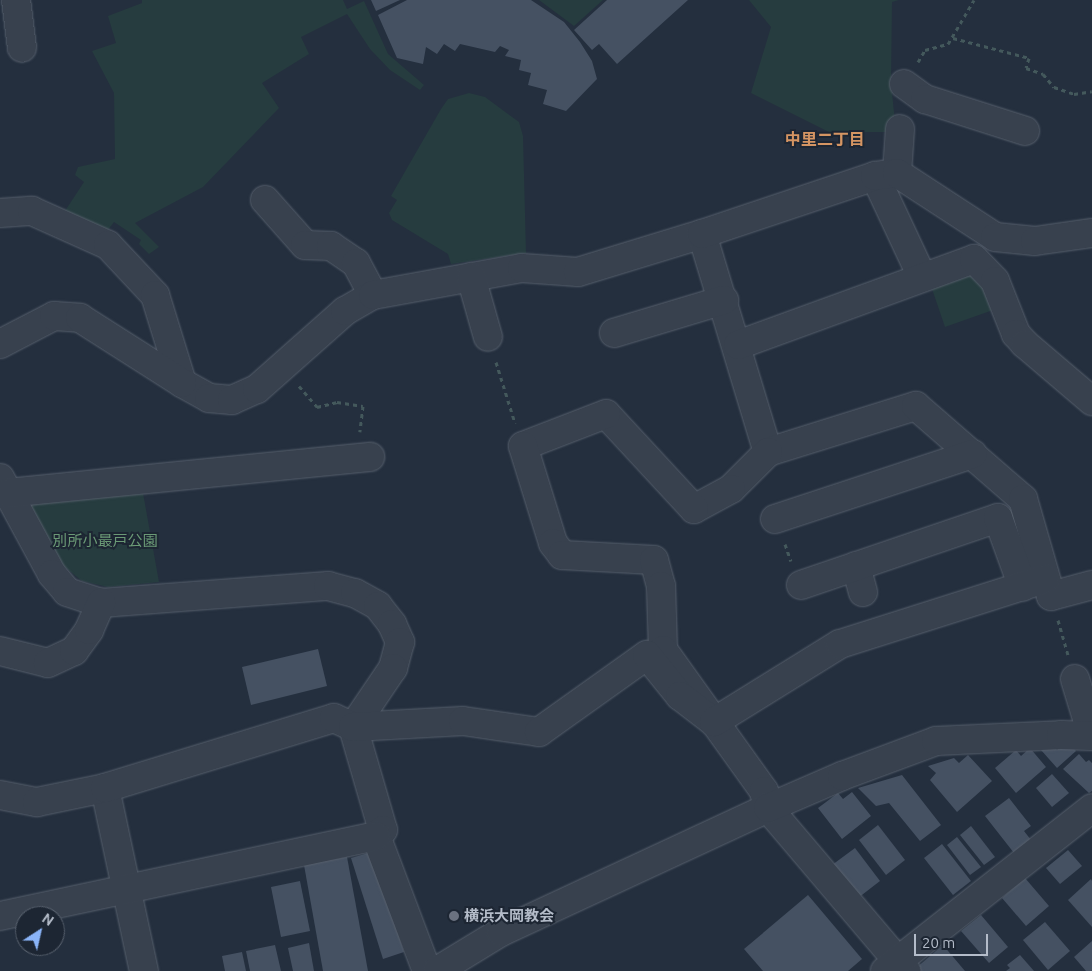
<!DOCTYPE html>
<html>
<head>
<meta charset="utf-8">
<style>
	body { margin:0 }
	#map { position:relative; width:1092px; height:971px; overflow:hidden; background:#242f3e; font-family:Ubuntu,"Noto Sans JP",sans-serif }
	div>[style] { position:absolute }
	[style*='--x'] { left:calc(var(--x)*1px); top:calc(var(--y)*1px); width:calc(var(--w)*1px); rotate:calc(var(--a)*1deg) }
	.green>* { inset:0; background:#263c3f }
	.building>* { inset:0; background:#455162 }
	.path>* { height:3px; margin-top:-1.5px; transform-origin:0; background:repeating-linear-gradient(90deg,#44595c 0 4px,transparent 0 8px) }
	.roads { filter:drop-shadow(0 0 1px #565f6c) drop-shadow(0 0 1px #565f6c) }
	.minor>* { height:28px; margin:-14px; padding:0 14px; transform-origin:14px; border-radius:14px; background:#38414e }
	.dots>* { width:14px; height:14px; translate:-50% -50%; box-sizing:border-box; border:2px solid #1d2633; border-radius:50% }
	span { translate:-50% -50%; white-space:nowrap; text-align:center; line-height:1.15; -webkit-text-stroke:4px #1d2633; paint-order:stroke }
	.park-label { font-size:15px; color:#6b9a76 }
	.poi-label { font-size:15px; color:#b4bcc9; font-weight:700 }
	.left { translate:0 -50%; text-align:left }
	.neighbourhood-label { font-size:16px; color:#d59563; font-weight:700 }
	.north { position:absolute; left:15px; top:906px; width:50px; height:50px; box-sizing:border-box; background:#1d2633; border:1px solid #59626f; border-radius:50%; rotate:35deg; font-size:14px; font-weight:700; line-height:20px; text-align:center; color:#b4bcc9 }
	.north::after { content:''; display:block; margin:auto; width:18px; height:22px; background:#8ab4f8; clip-path:polygon(50% 0,100% 100%,50% 72%,0 100%) }
	.scale { position:absolute; left:914px; top:934px; width:74px; height:22px; box-sizing:border-box; border:2px solid #b4bcc9; border-top:0; padding-left:6px; font-size:15px; line-height:18px; white-space:nowrap; color:#b4bcc9; -webkit-text-stroke:4px #1d2633; paint-order:stroke }
</style>
</head>
<body>
<div id="map">
	<div class="green">
		<div style="clip-path:polygon(142px 0,343px 0,347px 9px,364px 1px,388px 54px,424px 85px,420px 90px,390px 70px,370px 49px,347px 14px,301px 37px,309px 54px,262px 83px,279px 108px,203px 187px,135px 223px,159px 247px,149px 254px,139px 244px,141px 240px,114px 222px,102px 238px,63px 214px,84px 182px,75px 175px,78px 167px,115px 159px,114px 93px,92px 51px,116px 43px,108px 16px,142px 3px)"></div>
		<div style="clip-path:polygon(539px 0,603px 0,574px 26px)"></div>
		<div style="clip-path:polygon(749px 0,899px 0,892px 2px,891px 83px,896px 132px,829px 132px,751px 93px,771px 27px)"></div>
		<div style="clip-path:polygon(469px 93px,485px 97px,519px 122px,523px 136px,526px 253px,451px 264px,448px 254px,392px 220px,389px 213px,397px 200px,391px 196px,441px 109px,448px 99px)"></div>
		<div style="clip-path:polygon(976px 272px,996px 309px,945px 327px,932px 289px)"></div>
		<div style="clip-path:polygon(143px 493px,159px 582px,108px 587px,82px 581px,61px 564px,30px 504px)"></div>
	</div>
	<div class="building">
		<div style="clip-path:polygon(371px 0,400px 0,376px 11px)"></div>
		<div style="clip-path:polygon(407px 0,531px 0,564px 22px,580px 42px,592px 61px,597px 79px,566px 111px,543px 104px,547px 90px,528px 85px,531px 73px,519px 70px,521px 60px,505px 56px,509px 50px,500px 46px,495px 52px,460px 44px,455px 51px,444px 44px,437px 54px,426px 47px,423px 64px,397px 58px,378px 15px)"></div>
		<div style="clip-path:polygon(607px 0,688px 0,617px 64px,599px 44px,592px 50px,574px 30px)"></div>
		<div style="clip-path:polygon(318px 649px,327px 686px,251px 705px,242px 667px)"></div>
		<div style="clip-path:polygon(1067px 741px,1076px 751px,1057px 768px,1041px 750px,1050px 742px,1057px 750px)"></div>
		<div style="clip-path:polygon(1030px 748px,1046px 767px,1016px 793px,995px 768px,1016px 750px,1021px 756px)"></div>
		<div style="clip-path:polygon(1079px 754px,1086px 762px,1089px 760px,1092px 763px,1092px 791px,1089px 793px,1063px 769px)"></div>
		<div style="clip-path:polygon(968px 755px,992px 781px,957px 812px,930px 780px,936px 773px,928px 766px,954px 758px,959px 763px)"></div>
		<div style="clip-path:polygon(1052px 774px,1069px 793px,1052px 807px,1036px 788px)"></div>
		<div style="clip-path:polygon(902px 775px,941px 825px,920px 841px,889px 803px,876px 806px,858px 788px)"></div>
		<div style="clip-path:polygon(852px 792px,871px 816px,842px 839px,818px 808px,838px 793px,843px 799px)"></div>
		<div style="clip-path:polygon(1009px 798px,1031px 826px,1024px 831px,1031px 840px,1014px 853px,985px 816px)"></div>
		<div style="clip-path:polygon(878px 825px,905px 860px,886px 875px,859px 840px)"></div>
		<div style="clip-path:polygon(971px 826px,995px 857px,984px 865px,960px 835px)"></div>
		<div style="clip-path:polygon(957px 837px,981px 867px,970px 875px,947px 845px)"></div>
		<div style="clip-path:polygon(942px 844px,971px 881px,953px 895px,924px 858px)"></div>
		<div style="clip-path:polygon(855px 848px,880px 881px,858px 898px,832px 865px)"></div>
		<div style="clip-path:polygon(1068px 850px,1082px 866px,1060px 884px,1046px 868px)"></div>
		<div style="clip-path:polygon(372px 852px,404px 952px,383px 959px,351px 858px)"></div>
		<div style="clip-path:polygon(347px 857px,368px 971px,323px 971px,304px 865px)"></div>
		<div style="clip-path:polygon(1025px 878px,1049px 906px,1026px 926px,1002px 898px)"></div>
		<div style="clip-path:polygon(1091px 879px,1092px 881px,1092px 927px,1068px 900px)"></div>
		<div style="clip-path:polygon(300px 881px,310px 931px,281px 937px,271px 887px)"></div>
		<div style="clip-path:polygon(808px 895px,862px 959px,848px 971px,763px 971px,744px 949px)"></div>
		<div style="clip-path:polygon(981px 915px,1008px 947px,989px 963px,961px 931px)"></div>
		<div style="clip-path:polygon(1045px 922px,1070px 951px,1048px 970px,1023px 940px)"></div>
		<div style="clip-path:polygon(1092px 941px,1092px 971px,1086px 971px,1074px 957px)"></div>
		<div style="clip-path:polygon(309px 943px,314px 971px,293px 971px,288px 948px)"></div>
		<div style="clip-path:polygon(275px 945px,281px 971px,250px 971px,246px 951px)"></div>
		<div style="clip-path:polygon(943px 945px,965px 971px,919px 971px,916px 968px)"></div>
		<div style="clip-path:polygon(242px 952px,246px 971px,225px 971px,222px 956px)"></div>
		<div style="clip-path:polygon(1020px 955px,1034px 971px,1006px 971px,1010px 968px,1007px 965px)"></div>
	</div>
	<div class="path">
		<div style="--x:953;--y:38;--w:79;--a:14.7"></div>
		<div style="--x:1029;--y:58;--w:10;--a:107"></div>
		<div style="--x:1026;--y:68;--w:18;--a:19"></div>
		<div style="--x:1043;--y:74;--w:17;--a:50"></div>
		<div style="--x:1054;--y:87;--w:21;--a:19"></div>
		<div style="--x:1074;--y:94;--w:18;--a:-9"></div>
		<div style="--x:918;--y:62;--w:14;--a:-60"></div>
		<div style="--x:925;--y:50;--w:24;--a:-15"></div>
		<div style="--x:948;--y:44;--w:51;--a:-59.4"></div>
		<div style="--x:496;--y:362;--w:64;--a:72.7"></div>
		<div style="--x:299;--y:386;--w:28;--a:49"></div>
		<div style="--x:317;--y:407;--w:21;--a:-14"></div>
		<div style="--x:337;--y:402;--w:26;--a:9"></div>
		<div style="--x:363;--y:406;--w:26;--a:97"></div>
		<div style="--x:785;--y:544;--w:18;--a:71"></div>
		<div style="--x:1058;--y:620;--w:36;--a:74"></div>
	</div>
	<div class="roads">
		<div class="minor">
			<div style="--x:16;--y:0;--w:48;--a:82.9"></div>
			<div style="--x:904;--y:84;--w:26;--a:36"></div>
			<div style="--x:925;--y:99;--w:105;--a:17.7"></div>
			<div style="--x:897;--y:173;--w:44;--a:-86.1"></div>
			<div style="--x:875;--y:176;--w:111;--a:65"></div>
			<div style="--x:265;--y:200;--w:60;--a:48.4"></div>
			<div style="--x:305;--y:245;--w:26;--a:2"></div>
			<div style="--x:331;--y:246;--w:30;--a:34"></div>
			<div style="--x:356;--y:263;--w:36;--a:62"></div>
			<div style="--x:0;--y:213;--w:32;--a:-4"></div>
			<div style="--x:32;--y:211;--w:83;--a:24.1"></div>
			<div style="--x:108;--y:245;--w:69;--a:46.8"></div>
			<div style="--x:155;--y:295;--w:92;--a:72.9"></div>
			<div style="--x:182;--y:383;--w:31;--a:29"></div>
			<div style="--x:209;--y:398;--w:23;--a:5"></div>
			<div style="--x:232;--y:400;--w:27;--a:-24"></div>
			<div style="--x:257;--y:389;--w:118;--a:-41.6"></div>
			<div style="--x:345;--y:311;--w:32;--a:-30"></div>
			<div style="--x:373;--y:295;--w:151;--a:-10.3"></div>
			<div style="--x:522;--y:268;--w:56;--a:4.1"></div>
			<div style="--x:578;--y:272;--w:130;--a:-17"></div>
			<div style="--x:702;--y:234;--w:228;--a:73.2"></div>
			<div style="--x:768;--y:452;--w:155;--a:-17.3"></div>
			<div style="--x:916;--y:406;--w:142;--a:41"></div>
			<div style="--x:1023;--y:499;--w:101;--a:73.9"></div>
			<div style="--x:1051;--y:596;--w:42;--a:-15"></div>
			<div style="--x:702;--y:234;--w:182;--a:-18.5"></div>
			<div style="--x:875;--y:176;--w:22;--a:-8"></div>
			<div style="--x:897;--y:173;--w:117;--a:33.1"></div>
			<div style="--x:995;--y:237;--w:40;--a:5.7"></div>
			<div style="--x:1035;--y:241;--w:58;--a:-8"></div>
			<div style="--x:471;--y:277;--w:62;--a:74.2"></div>
			<div style="--x:614;--y:333;--w:115;--a:-16.7"></div>
			<div style="--x:0;--y:344;--w:61;--a:-27.4"></div>
			<div style="--x:54;--y:316;--w:26;--a:4"></div>
			<div style="--x:80;--y:318;--w:121;--a:32.5"></div>
			<div style="--x:738;--y:345;--w:251;--a:-20"></div>
			<div style="--x:974;--y:259;--w:30;--a:46"></div>
			<div style="--x:995;--y:281;--w:57;--a:68.4"></div>
			<div style="--x:1016;--y:334;--w:13;--a:48"></div>
			<div style="--x:1025;--y:344;--w:88;--a:40.4"></div>
			<div style="--x:768;--y:452;--w:52;--a:135"></div>
			<div style="--x:731;--y:489;--w:42;--a:151.6"></div>
			<div style="--x:694;--y:509;--w:129;--a:-132.8"></div>
			<div style="--x:606;--y:414;--w:89;--a:158.9"></div>
			<div style="--x:523;--y:446;--w:102;--a:72.8"></div>
			<div style="--x:553;--y:543;--w:15;--a:53"></div>
			<div style="--x:562;--y:555;--w:92;--a:3.1"></div>
			<div style="--x:654;--y:560;--w:27;--a:75"></div>
			<div style="--x:661;--y:586;--w:64;--a:88.2"></div>
			<div style="--x:663;--y:650;--w:173;--a:54.4"></div>
			<div style="--x:764;--y:791;--w:17;--a:77"></div>
			<div style="--x:768;--y:808;--w:214;--a:49.7"></div>
			<div style="--x:0;--y:478;--w:109;--a:61.6"></div>
			<div style="--x:52;--y:574;--w:23;--a:50"></div>
			<div style="--x:67;--y:592;--w:36;--a:18"></div>
			<div style="--x:101;--y:603;--w:228;--a:-4.3"></div>
			<div style="--x:328;--y:586;--w:28;--a:15"></div>
			<div style="--x:355;--y:593;--w:26;--a:29"></div>
			<div style="--x:378;--y:606;--w:23;--a:52"></div>
			<div style="--x:392;--y:624;--w:20;--a:66"></div>
			<div style="--x:400;--y:642;--w:27;--a:105"></div>
			<div style="--x:393;--y:668;--w:71;--a:124.1"></div>
			<div style="--x:353;--y:727;--w:107;--a:73.8"></div>
			<div style="--x:383;--y:830;--w:9;--a:139"></div>
			<div style="--x:376;--y:836;--w:144;--a:69.3"></div>
			<div style="--x:8;--y:493;--w:364;--a:-5.7"></div>
			<div style="--x:775;--y:519;--w:208;--a:-18.2"></div>
			<div style="--x:856;--y:566;--w:27;--a:75"></div>
			<div style="--x:801;--y:585;--w:208;--a:-18.8"></div>
			<div style="--x:998;--y:518;--w:73;--a:70.1"></div>
			<div style="--x:0;--y:651;--w:49;--a:14"></div>
			<div style="--x:48;--y:663;--w:29;--a:-25"></div>
			<div style="--x:74;--y:651;--w:26;--a:-54"></div>
			<div style="--x:89;--y:630;--w:30;--a:-66"></div>
			<div style="--x:1075;--y:679;--w:59;--a:73.1"></div>
			<div style="--x:105;--y:788;--w:187;--a:78"></div>
			<div style="--x:0;--y:795;--w:38;--a:11"></div>
			<div style="--x:37;--y:802;--w:69;--a:-11.6"></div>
			<div style="--x:105;--y:788;--w:239;--a:-17"></div>
			<div style="--x:334;--y:718;--w:21;--a:25"></div>
			<div style="--x:353;--y:727;--w:110;--a:-3.1"></div>
			<div style="--x:463;--y:721;--w:77;--a:8.2"></div>
			<div style="--x:539;--y:732;--w:133;--a:-35.5"></div>
			<div style="--x:647;--y:655;--w:53;--a:51.2"></div>
			<div style="--x:680;--y:696;--w:43;--a:37.4"></div>
			<div style="--x:714;--y:722;--w:148;--a:-31.8"></div>
			<div style="--x:840;--y:644;--w:215;--a:-17.6"></div>
			<div style="--x:0;--y:916;--w:384;--a:-12"></div>
			<div style="--x:437;--y:971;--w:75;--a:-31.4"></div>
			<div style="--x:501;--y:932;--w:294;--a:-24.9"></div>
			<div style="--x:768;--y:808;--w:81;--a:-23.4"></div>
			<div style="--x:842;--y:776;--w:100;--a:-20.4"></div>
			<div style="--x:936;--y:741;--w:125;--a:-2.7"></div>
			<div style="--x:1061;--y:735;--w:31;--a:2"></div>
			<div style="--x:885;--y:971;--w:263;--a:-38.2"></div>
		</div>
	</div>
	<div class="dots">
		<div style="left:454px;top:916px;background:#6b7280"></div>
	</div>
	<div class="park-label">
		<span style="left:105px;top:541px">別所小最戸公園</span>
	</div>
	<div class="poi-label">
		<span class="left" style="left:464px;top:916px">横浜大岡教会</span>
	</div>
	<div class="neighbourhood-label">
		<span style="left:825px;top:139px">中里二丁目</span>
	</div>
	<div class="north">N</div>
	<div class="scale">20 m</div>
</div>
</body>
</html>
